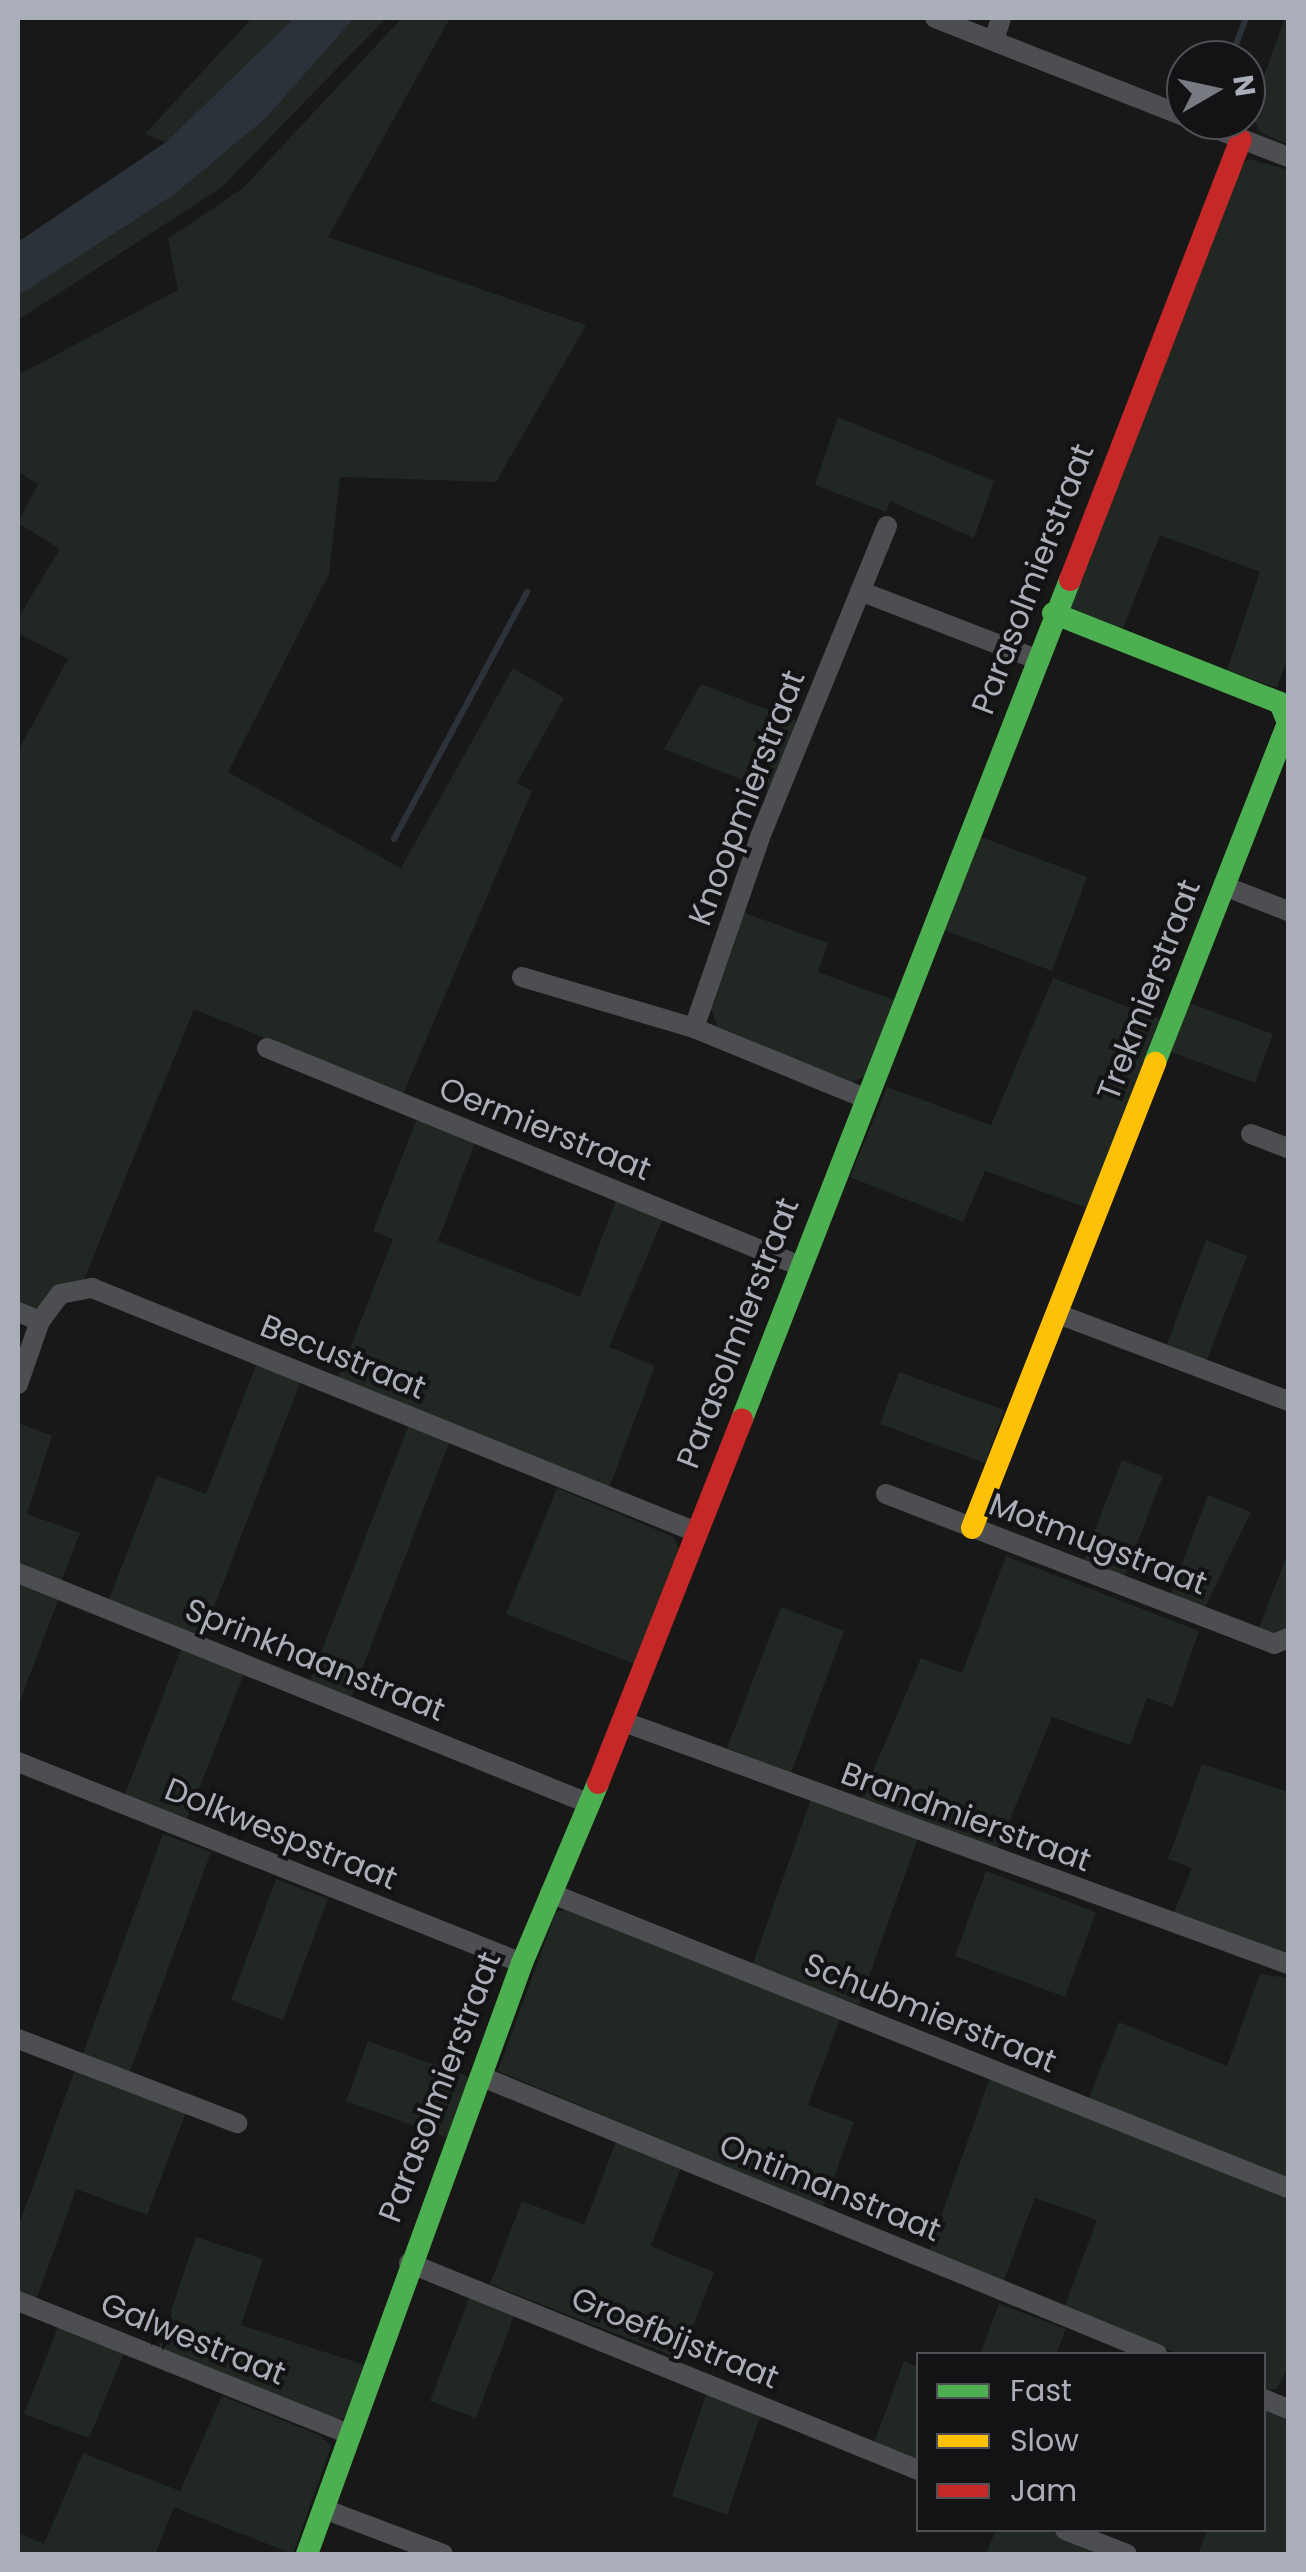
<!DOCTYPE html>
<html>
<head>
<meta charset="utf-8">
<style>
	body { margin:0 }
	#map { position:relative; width:1306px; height:2572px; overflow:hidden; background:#181818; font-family:Poppins,sans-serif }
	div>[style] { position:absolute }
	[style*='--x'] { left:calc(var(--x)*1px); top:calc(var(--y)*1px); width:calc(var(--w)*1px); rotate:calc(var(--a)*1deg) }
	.green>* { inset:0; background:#212722 }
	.water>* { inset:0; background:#2c323a }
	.stream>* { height:6px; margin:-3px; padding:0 3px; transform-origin:3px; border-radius:3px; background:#2c323a }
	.street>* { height:20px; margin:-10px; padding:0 10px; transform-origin:10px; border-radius:10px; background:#4d4e51 }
	.fast>* { height:22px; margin:-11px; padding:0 11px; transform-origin:11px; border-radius:11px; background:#4caf50 }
	.slow>* { height:22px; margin:-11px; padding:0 11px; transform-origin:11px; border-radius:11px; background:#ffc107 }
	.jam>* { height:22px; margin:-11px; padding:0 11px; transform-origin:11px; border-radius:11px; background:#c62828 }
	span { translate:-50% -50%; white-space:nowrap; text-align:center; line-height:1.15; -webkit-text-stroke:8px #131214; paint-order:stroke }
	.street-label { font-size:32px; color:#aaaeb8 }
	.frame { position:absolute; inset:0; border:20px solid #aaaeb8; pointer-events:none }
	.legend { position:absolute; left:916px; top:2352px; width:350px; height:180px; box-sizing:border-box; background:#131214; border:2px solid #4f5056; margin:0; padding:12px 18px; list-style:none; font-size:30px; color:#aaaeb8 }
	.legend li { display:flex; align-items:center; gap:20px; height:50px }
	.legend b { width:50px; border:2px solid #4f5056 }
	.north { position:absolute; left:1166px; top:40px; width:100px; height:100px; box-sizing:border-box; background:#131214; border:2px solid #4f5056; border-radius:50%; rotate:81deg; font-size:28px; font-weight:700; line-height:40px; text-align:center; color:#aaaeb8 }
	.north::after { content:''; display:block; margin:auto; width:35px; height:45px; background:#777a80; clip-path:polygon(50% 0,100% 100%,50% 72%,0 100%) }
</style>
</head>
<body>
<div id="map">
	<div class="green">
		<div style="clip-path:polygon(252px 18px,294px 18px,166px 142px,145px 134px)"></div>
		<div style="clip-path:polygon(354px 18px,386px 18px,222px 187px,18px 320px,18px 296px,175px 194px,266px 118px)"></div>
		<div style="clip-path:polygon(402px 18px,450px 18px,328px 237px,586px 325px,496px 482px,340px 477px,329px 574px,228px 772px,401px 868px,513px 668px,564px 698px,517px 783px,532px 791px,403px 1094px,194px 1009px,83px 1282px,39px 1309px,18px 1308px,18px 751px,68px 659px,18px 633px,18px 618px,60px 549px,18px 523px,38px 484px,18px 472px,18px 375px,178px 290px,168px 239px,243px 188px)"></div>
		<div style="clip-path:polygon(1285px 18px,1288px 18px,1288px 144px,1261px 133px,1250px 114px)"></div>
		<div style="clip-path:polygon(1249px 159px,1288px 170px,1288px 656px,1277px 688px,1227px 670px,1260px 572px,1160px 535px,1122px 631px,1070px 607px,1240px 165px)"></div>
		<div style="clip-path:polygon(838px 417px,994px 481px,974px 538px,890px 501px,886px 512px,815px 485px)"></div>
		<div style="clip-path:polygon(701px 684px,795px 720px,797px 732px,773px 792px,664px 749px)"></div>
		<div style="clip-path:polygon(976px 835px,1087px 877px,1052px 971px,941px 929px)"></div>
		<div style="clip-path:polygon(742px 912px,828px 943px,818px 972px,894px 1000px,865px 1076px,850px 1083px,717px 1026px,709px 1003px)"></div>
		<div style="clip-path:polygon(1053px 978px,1162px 1020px,1090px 1209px,985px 1171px,963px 1222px,850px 1177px,887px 1087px,991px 1125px)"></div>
		<div style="clip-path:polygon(1187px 1002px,1273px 1034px,1255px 1083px,1169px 1051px)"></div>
		<div style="clip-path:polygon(418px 1116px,476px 1140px,438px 1241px,580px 1297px,617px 1197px,664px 1216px,609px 1347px,655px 1366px,608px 1491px,338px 1379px,393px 1239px,373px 1231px)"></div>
		<div style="clip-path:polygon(1206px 1240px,1247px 1256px,1206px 1362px,1166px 1347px)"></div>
		<div style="clip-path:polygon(257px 1363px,301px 1380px,202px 1638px,108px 1602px,157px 1476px,206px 1494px)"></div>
		<div style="clip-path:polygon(899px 1372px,1004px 1410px,985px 1463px,880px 1424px)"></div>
		<div style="clip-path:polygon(18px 1423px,52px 1436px,27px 1514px,80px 1533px,60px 1584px,18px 1567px)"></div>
		<div style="clip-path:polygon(409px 1424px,450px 1440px,350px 1700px,309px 1684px)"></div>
		<div style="clip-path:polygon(1122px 1460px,1163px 1476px,1123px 1580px,1082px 1564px)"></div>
		<div style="clip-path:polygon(557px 1488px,674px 1537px,679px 1550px,635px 1664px,506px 1614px)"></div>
		<div style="clip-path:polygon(1208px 1495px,1251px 1512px,1204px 1609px,1170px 1596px)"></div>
		<div style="clip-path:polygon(1288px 1552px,1288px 1628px,1273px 1634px,1259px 1628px)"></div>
		<div style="clip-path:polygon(1006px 1556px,1199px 1631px,1173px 1707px,1147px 1698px,1130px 1745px,1052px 1717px,997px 1851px,861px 1800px,921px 1658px,962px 1673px)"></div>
		<div style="clip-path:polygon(18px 1578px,60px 1595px,18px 1706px)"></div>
		<div style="clip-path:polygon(781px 1607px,844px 1631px,791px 1773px,727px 1748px)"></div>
		<div style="clip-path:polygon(183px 1644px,246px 1669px,187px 1819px,125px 1794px)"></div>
		<div style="clip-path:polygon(1202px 1764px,1288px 1792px,1288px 1955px,1172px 1917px,1192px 1868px,1168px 1859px)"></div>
		<div style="clip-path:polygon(812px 1796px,919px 1835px,859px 2005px,752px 1966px)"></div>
		<div style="clip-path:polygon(163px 1834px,211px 1852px,128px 2077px,81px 2059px)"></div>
		<div style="clip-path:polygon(986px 1871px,1096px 1912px,1065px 1997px,955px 1956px)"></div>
		<div style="clip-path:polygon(276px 1879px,328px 1899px,283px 2020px,231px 2000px)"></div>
		<div style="clip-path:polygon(568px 1909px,842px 2014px,808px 2105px,854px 2122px,823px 2207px,498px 2071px,556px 1912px)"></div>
		<div style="clip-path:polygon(1260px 1974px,1288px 1978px,1288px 2185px,1086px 2105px,1119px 2022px,1227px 2066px)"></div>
		<div style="clip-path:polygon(368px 2041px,480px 2081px,459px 2142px,346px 2101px)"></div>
		<div style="clip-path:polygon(75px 2069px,186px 2112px,147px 2215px,76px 2189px,35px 2303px,18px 2296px,18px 2228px)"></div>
		<div style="clip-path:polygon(990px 2077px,1288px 2195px,1288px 2367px,1277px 2389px,1264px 2389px,1264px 2354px,1179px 2354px,1064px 2308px,1097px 2220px,1035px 2198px,1003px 2283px,928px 2254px)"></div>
		<div style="clip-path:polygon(617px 2139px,682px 2165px,651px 2246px,714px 2272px,680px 2359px,490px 2284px,522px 2201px,584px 2225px)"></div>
		<div style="clip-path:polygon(196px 2237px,263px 2259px,241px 2325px,365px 2365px,348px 2416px,335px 2422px,157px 2353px)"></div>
		<div style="clip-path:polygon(471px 2293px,516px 2310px,476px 2418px,430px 2401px)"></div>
		<div style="clip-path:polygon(999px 2304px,1066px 2329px,1056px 2354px,980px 2354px)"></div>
		<div style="clip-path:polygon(58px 2327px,124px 2353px,89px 2438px,24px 2414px)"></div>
		<div style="clip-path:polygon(904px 2361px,918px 2367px,918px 2463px,873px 2446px)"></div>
		<div style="clip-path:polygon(708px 2389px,763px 2408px,727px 2515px,672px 2496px)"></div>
		<div style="clip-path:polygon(222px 2396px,319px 2435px,331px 2446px,293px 2554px,174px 2507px,155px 2554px,18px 2554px,18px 2533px,44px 2544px,83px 2453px,180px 2491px)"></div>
		<div style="clip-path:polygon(1264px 2410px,1288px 2420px,1288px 2554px,1198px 2554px,1207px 2530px,1264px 2530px)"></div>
		<div style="clip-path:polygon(996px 2530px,1046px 2530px,1107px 2554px,986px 2554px)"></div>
	</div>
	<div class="water">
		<div style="clip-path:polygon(294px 18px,354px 18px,266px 118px,175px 194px,18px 296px,18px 242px,166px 142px)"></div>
	</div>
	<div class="stream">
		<div style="--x:1230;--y:60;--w:45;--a:-69.1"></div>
		<div style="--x:394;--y:839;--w:281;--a:-61.7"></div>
	</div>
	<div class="street">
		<div style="--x:935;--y:18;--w:270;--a:21.5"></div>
		<div style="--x:994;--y:40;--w:23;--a:-72"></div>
		<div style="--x:1193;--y:120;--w:102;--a:21.3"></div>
		<div style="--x:860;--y:591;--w:189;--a:21.1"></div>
		<div style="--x:1224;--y:886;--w:69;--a:21.3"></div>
		<div style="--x:522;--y:977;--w:179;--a:16.5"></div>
		<div style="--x:694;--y:1028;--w:185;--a:22.3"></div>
		<div style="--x:694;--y:1028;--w:202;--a:-70.9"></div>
		<div style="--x:760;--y:837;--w:336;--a:-67.8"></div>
		<div style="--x:267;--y:1048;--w:576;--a:22.24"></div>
		<div style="--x:1251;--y:1134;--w:40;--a:21"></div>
		<div style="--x:18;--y:1312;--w:24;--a:22"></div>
		<div style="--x:1058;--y:1314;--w:246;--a:20.7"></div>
		<div style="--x:18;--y:1384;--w:67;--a:-70.8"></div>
		<div style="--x:40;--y:1321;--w:34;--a:-53"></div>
		<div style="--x:60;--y:1294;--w:33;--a:-11"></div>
		<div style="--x:92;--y:1288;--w:651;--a:22"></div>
		<div style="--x:886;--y:1494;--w:416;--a:21.1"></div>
		<div style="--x:1274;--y:1644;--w:15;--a:-23"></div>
		<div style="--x:18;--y:1573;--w:617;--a:21.99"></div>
		<div style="--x:624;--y:1722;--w:707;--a:20.02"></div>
		<div style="--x:18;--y:1762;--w:543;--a:21.74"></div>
		<div style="--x:550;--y:1893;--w:795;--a:21.79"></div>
		<div style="--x:18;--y:2039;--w:235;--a:21"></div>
		<div style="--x:480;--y:2076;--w:732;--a:22.32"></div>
		<div style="--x:409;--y:2263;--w:549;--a:22.13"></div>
		<div style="--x:18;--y:2301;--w:354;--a:21.9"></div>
		<div style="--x:1264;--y:2399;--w:26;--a:23"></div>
		<div style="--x:324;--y:2509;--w:127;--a:20.7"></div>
		<div style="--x:1065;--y:2530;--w:66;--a:21.2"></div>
	</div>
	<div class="fast">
		<div style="--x:1053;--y:613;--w:244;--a:21.6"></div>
		<div style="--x:1280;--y:703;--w:22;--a:68"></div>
		<div style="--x:1288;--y:723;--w:365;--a:111.4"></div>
		<div style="--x:742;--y:1419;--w:901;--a:-68.65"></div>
		<div style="--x:307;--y:2554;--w:629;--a:-70.01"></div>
		<div style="--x:522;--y:1963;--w:195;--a:-67.1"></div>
	</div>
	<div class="slow">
		<div style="--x:972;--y:1528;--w:500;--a:-68.5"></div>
	</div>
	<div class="jam">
		<div style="--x:1070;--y:580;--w:472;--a:-68.8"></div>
		<div style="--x:598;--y:1783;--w:391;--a:-68.4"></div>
	</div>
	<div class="street-label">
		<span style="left:1033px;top:579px;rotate:-69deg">Parasolmierstraat</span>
		<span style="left:747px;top:798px;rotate:-69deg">Knoopmierstraat</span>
		<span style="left:1149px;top:990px;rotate:-69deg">Trekmierstraat</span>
		<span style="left:545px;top:1129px;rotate:22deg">Oermierstraat</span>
		<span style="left:738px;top:1333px;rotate:-69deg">Parasolmierstraat</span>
		<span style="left:343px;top:1357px;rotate:22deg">Becustraat</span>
		<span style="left:1098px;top:1544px;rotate:21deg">Motmugstraat</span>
		<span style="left:315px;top:1660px;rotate:22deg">Sprinkhaanstraat</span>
		<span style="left:966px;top:1817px;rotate:20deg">Brandmierstraat</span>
		<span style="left:281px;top:1834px;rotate:22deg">Dolkwespstraat</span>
		<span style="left:930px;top:2013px;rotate:22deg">Schubmierstraat</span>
		<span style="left:440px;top:2087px;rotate:-69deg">Parasolmierstraat</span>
		<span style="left:830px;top:2188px;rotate:22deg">Ontimanstraat</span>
		<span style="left:675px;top:2338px;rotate:22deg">Groefbijstraat</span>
		<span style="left:193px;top:2339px;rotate:22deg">Galwestraat</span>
	</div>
	<div class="frame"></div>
	<ul class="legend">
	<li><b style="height:12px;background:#4caf50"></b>Fast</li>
	<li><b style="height:12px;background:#ffc107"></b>Slow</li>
	<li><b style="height:12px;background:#c62828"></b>Jam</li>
	</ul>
	<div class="north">N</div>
</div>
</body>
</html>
